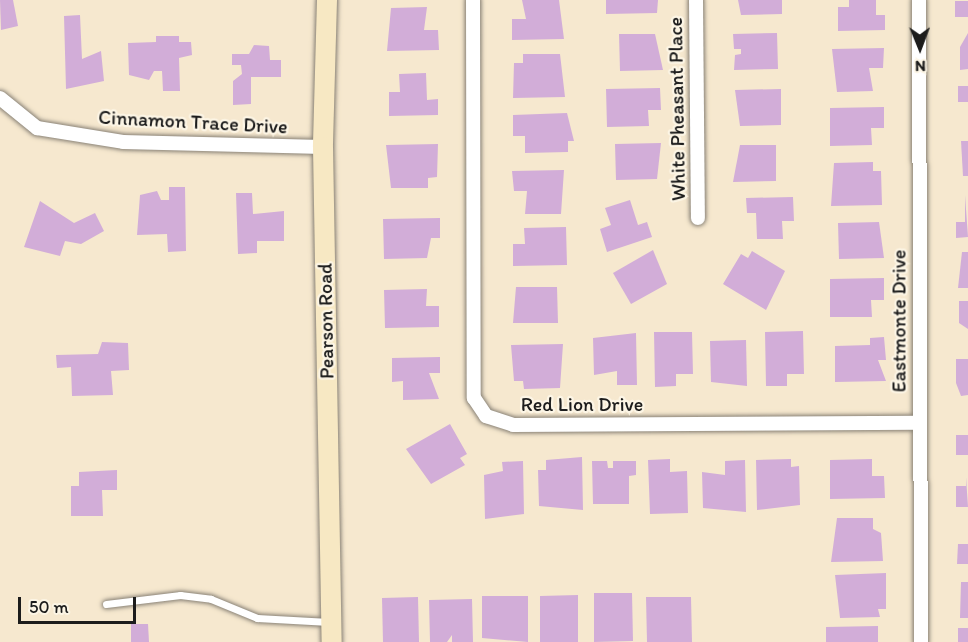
<!DOCTYPE html>
<html>
<head>
<meta charset="utf-8">
<style>
	body { margin:0 }
	#map { position:relative; width:968px; height:642px; overflow:hidden; background:#f6e8cf; font-family:Itim,sans-serif }
	div>[style] { position:absolute }
	[style*='--x'] { left:calc(var(--x)*1px); top:calc(var(--y)*1px); width:calc(var(--w)*1px); rotate:calc(var(--a)*1deg) }
	.building>* { inset:0; background:#d2add8 }
	.roads { filter:drop-shadow(0 0 2px #898276) drop-shadow(0 0 2px #898276) }
	.lane>* { height:7px; margin:-3.5px; padding:0 3.5px; transform-origin:3.5px; border-radius:3.5px; background:#fff }
	.street>* { height:14px; margin:-7px; padding:0 7px; transform-origin:7px; border-radius:7px; background:#fff }
	.secondary>* { height:20px; margin:-10px; padding:0 10px; transform-origin:10px; border-radius:10px; background:#f7e8c3 }
	span { translate:-50% -50%; white-space:nowrap; text-align:center; line-height:1.15; -webkit-text-stroke:4.5px #fcf5e5; paint-order:stroke }
	.street-label { font-size:20px; color:#1c1c1c }
	.north { position:absolute; left:890px; top:18px; width:60px; height:60px; -webkit-text-stroke:4px #fcf5e5; paint-order:stroke; rotate:179deg; font-size:16px; font-weight:700; line-height:24px; text-align:center; color:#1c1c1c }
	.north::after { content:''; display:block; margin:auto; width:21px; height:27px; background:#1c1c1c; clip-path:polygon(50% 0,100% 100%,50% 72%,0 100%) }
	.scale { position:absolute; left:18px; top:597px; width:118px; height:27px; box-sizing:border-box; border:3px solid #1c1c1c; border-top:0; padding-left:8px; font-size:18px; line-height:21px; white-space:nowrap; color:#1c1c1c; -webkit-text-stroke:4px #fcf5e5; paint-order:stroke }
</style>
</head>
<body>
<div id="map">
	<div class="building">
		<div style="clip-path:polygon(0 0,13px 0,18px 26px,1px 30px)"></div>
		<div style="clip-path:polygon(522px 0,559px 0,564px 39px,512px 40px,512px 19px,526px 19px)"></div>
		<div style="clip-path:polygon(606px 0,658px 0,657px 13px,606px 14px)"></div>
		<div style="clip-path:polygon(738px 0,782px 0,782px 14px,741px 15px)"></div>
		<div style="clip-path:polygon(849px 0,876px 0,876px 15px,885px 15px,885px 30px,838px 31px,838px 7px,849px 7px)"></div>
		<div style="clip-path:polygon(955px 1px,968px 1px,968px 17px,955px 17px)"></div>
		<div style="clip-path:polygon(427px 7px,424px 30px,438px 30px,439px 50px,387px 51px,391px 8px)"></div>
		<div style="clip-path:polygon(80px 15px,82px 59px,101px 51px,104px 81px,66px 89px,64px 16px)"></div>
		<div style="clip-path:polygon(777px 33px,778px 69px,734px 70px,735px 55px,741px 54px,741px 49px,734px 49px,733px 34px)"></div>
		<div style="clip-path:polygon(968px 33px,968px 69px,960px 70px,960px 47px)"></div>
		<div style="clip-path:polygon(619px 34px,655px 34px,663px 70px,620px 71px)"></div>
		<div style="clip-path:polygon(156px 36px,179px 36px,179px 42px,191px 42px,192px 55px,179px 58px,180px 91px,163px 91px,162px 71px,154px 71px,149px 80px,129px 75px,128px 43px,156px 42px)"></div>
		<div style="clip-path:polygon(254px 45px,269px 46px,270px 60px,281px 60px,281px 77px,251px 77px,251px 104px,233px 105px,233px 81px,242px 74px,241px 65px,232px 65px,232px 54px,249px 54px)"></div>
		<div style="clip-path:polygon(884px 48px,883px 68px,869px 68px,873px 91px,837px 92px,832px 49px)"></div>
		<div style="clip-path:polygon(523px 54px,560px 54px,565px 97px,513px 98px,514px 63px,523px 63px)"></div>
		<div style="clip-path:polygon(426px 73px,427px 100px,438px 99px,438px 115px,389px 116px,389px 92px,400px 92px,399px 74px)"></div>
		<div style="clip-path:polygon(958px 86px,968px 86px,968px 102px,958px 102px)"></div>
		<div style="clip-path:polygon(660px 88px,661px 110px,648px 110px,649px 126px,607px 127px,606px 89px)"></div>
		<div style="clip-path:polygon(781px 89px,781px 125px,740px 126px,735px 90px)"></div>
		<div style="clip-path:polygon(884px 107px,884px 128px,871px 128px,872px 145px,830px 146px,830px 108px)"></div>
		<div style="clip-path:polygon(567px 113px,574px 141px,568px 141px,568px 152px,525px 153px,525px 136px,513px 136px,513px 115px)"></div>
		<div style="clip-path:polygon(961px 141px,968px 141px,968px 176px,963px 176px)"></div>
		<div style="clip-path:polygon(661px 143px,657px 179px,616px 180px,615px 144px)"></div>
		<div style="clip-path:polygon(438px 144px,437px 177px,428px 178px,428px 188px,391px 188px,386px 145px)"></div>
		<div style="clip-path:polygon(740px 145px,776px 145px,776px 181px,733px 182px)"></div>
		<div style="clip-path:polygon(873px 162px,873px 171px,881px 171px,882px 205px,831px 206px,834px 163px)"></div>
		<div style="clip-path:polygon(564px 170px,561px 214px,525px 214px,527px 191px,514px 191px,512px 171px)"></div>
		<div style="clip-path:polygon(169px 187px,185px 187px,186px 251px,168px 252px,167px 234px,137px 235px,140px 195px,157px 191px,161px 200px,169px 200px)"></div>
		<div style="clip-path:polygon(236px 193px,252px 193px,253px 214px,284px 211px,284px 241px,257px 241px,257px 253px,238px 254px)"></div>
		<div style="clip-path:polygon(965px 195px,968px 237px,956px 238px,956px 222px,965px 222px)"></div>
		<div style="clip-path:polygon(793px 197px,794px 221px,782px 221px,783px 239px,757px 239px,756px 213px,747px 213px,746px 198px)"></div>
		<div style="clip-path:polygon(630px 200px,638px 225px,647px 222px,652px 237px,607px 252px,600px 229px,611px 225px,605px 208px)"></div>
		<div style="clip-path:polygon(40px 201px,74px 223px,95px 213px,104px 231px,81px 244px,65px 241px,60px 256px,24px 247px)"></div>
		<div style="clip-path:polygon(440px 218px,440px 238px,431px 238px,427px 258px,384px 259px,383px 219px)"></div>
		<div style="clip-path:polygon(879px 222px,884px 258px,839px 259px,838px 223px)"></div>
		<div style="clip-path:polygon(566px 227px,567px 265px,513px 266px,513px 244px,525px 244px,524px 228px)"></div>
		<div style="clip-path:polygon(653px 250px,667px 284px,631px 304px,613px 273px)"></div>
		<div style="clip-path:polygon(752px 251px,785px 271px,766px 310px,723px 284px,741px 254px,748px 258px)"></div>
		<div style="clip-path:polygon(962px 252px,968px 252px,968px 288px,958px 288px)"></div>
		<div style="clip-path:polygon(884px 278px,884px 300px,871px 300px,872px 317px,830px 317px,830px 279px)"></div>
		<div style="clip-path:polygon(516px 287px,557px 287px,558px 323px,513px 323px)"></div>
		<div style="clip-path:polygon(427px 289px,426px 306px,439px 306px,439px 327px,385px 328px,384px 290px)"></div>
		<div style="clip-path:polygon(959px 301px,968px 301px,968px 329px,959px 323px)"></div>
		<div style="clip-path:polygon(803px 331px,804px 374px,787px 374px,787px 386px,766px 386px,765px 332px)"></div>
		<div style="clip-path:polygon(654px 332px,692px 332px,693px 374px,676px 374px,676px 386px,655px 387px)"></div>
		<div style="clip-path:polygon(636px 333px,637px 385px,617px 385px,617px 371px,594px 375px,593px 338px)"></div>
		<div style="clip-path:polygon(884px 337px,886px 360px,878px 360px,886px 381px,835px 382px,835px 346px,870px 345px,870px 338px)"></div>
		<div style="clip-path:polygon(746px 340px,747px 386px,711px 382px,710px 341px)"></div>
		<div style="clip-path:polygon(102px 342px,128px 343px,129px 370px,111px 371px,113px 395px,72px 396px,71px 367px,57px 368px,56px 355px,98px 354px)"></div>
		<div style="clip-path:polygon(563px 344px,560px 388px,524px 389px,523px 381px,514px 381px,511px 345px)"></div>
		<div style="clip-path:polygon(440px 357px,440px 373px,429px 373px,439px 399px,403px 400px,403px 381px,392px 382px,392px 358px)"></div>
		<div style="clip-path:polygon(956px 359px,968px 359px,968px 395px,961px 396px,956px 383px)"></div>
		<div style="clip-path:polygon(450px 424px,467px 454px,460px 458px,465px 465px,431px 484px,406px 449px)"></div>
		<div style="clip-path:polygon(956px 435px,968px 435px,968px 455px,956px 455px)"></div>
		<div style="clip-path:polygon(582px 457px,583px 510px,539px 506px,538px 470px,546px 470px,546px 460px)"></div>
		<div style="clip-path:polygon(670px 459px,670px 472px,687px 471px,688px 513px,650px 514px,648px 460px)"></div>
		<div style="clip-path:polygon(791px 459px,791px 467px,799px 466px,800px 505px,757px 510px,756px 460px)"></div>
		<div style="clip-path:polygon(872px 459px,872px 476px,884px 476px,885px 498px,830px 499px,830px 460px)"></div>
		<div style="clip-path:polygon(745px 460px,746px 512px,703px 508px,702px 472px,725px 475px,725px 461px)"></div>
		<div style="clip-path:polygon(523px 461px,524px 514px,485px 519px,484px 475px,503px 471px,502px 462px)"></div>
		<div style="clip-path:polygon(592px 461px,607px 461px,608px 468px,613px 468px,613px 461px,636px 461px,636px 475px,629px 476px,629px 504px,593px 504px)"></div>
		<div style="clip-path:polygon(117px 470px,117px 490px,102px 490px,103px 516px,71px 516px,71px 486px,79px 486px,79px 472px)"></div>
		<div style="clip-path:polygon(966px 477px,968px 507px,956px 507px,956px 486px,966px 486px)"></div>
		<div style="clip-path:polygon(837px 518px,873px 518px,873px 529px,881px 533px,883px 561px,831px 562px)"></div>
		<div style="clip-path:polygon(958px 544px,968px 544px,968px 564px,957px 564px)"></div>
		<div style="clip-path:polygon(886px 573px,886px 609px,878px 609px,880px 617px,840px 618px,835px 575px)"></div>
		<div style="clip-path:polygon(961px 582px,968px 582px,968px 618px,960px 618px)"></div>
		<div style="clip-path:polygon(594px 593px,632px 593px,633px 641px,594px 642px)"></div>
		<div style="clip-path:polygon(578px 595px,578px 642px,540px 642px,540px 596px)"></div>
		<div style="clip-path:polygon(482px 596px,528px 596px,528px 642px,482px 638px)"></div>
		<div style="clip-path:polygon(418px 597px,419px 642px,383px 642px,382px 598px)"></div>
		<div style="clip-path:polygon(646px 597px,691px 597px,692px 642px,647px 642px)"></div>
		<div style="clip-path:polygon(472px 599px,473px 642px,452px 642px,452px 635px,447px 642px,430px 642px,429px 600px)"></div>
		<div style="clip-path:polygon(131px 624px,148px 624px,149px 642px,131px 642px)"></div>
		<div style="clip-path:polygon(878px 626px,878px 642px,826px 642px,826px 627px)"></div>
		<div style="clip-path:polygon(958px 628px,968px 628px,968px 642px,958px 642px)"></div>
	</div>
	<div class="roads">
		<div class="lane">
			<div style="--x:106;--y:604;--w:75;--a:-6.9"></div>
			<div style="--x:180;--y:595;--w:31;--a:7"></div>
			<div style="--x:211;--y:599;--w:50;--a:22.4"></div>
			<div style="--x:257;--y:618;--w:72;--a:3.2"></div>
		</div>
		<div class="street">
			<div style="--x:473;--y:0;--w:398;--a:89.9"></div>
			<div style="--x:474;--y:398;--w:22;--a:56"></div>
			<div style="--x:486;--y:416;--w:28;--a:18"></div>
			<div style="--x:513;--y:425;--w:406;--a:-0.3"></div>
			<div style="--x:696;--y:0;--w:218;--a:89.5"></div>
			<div style="--x:919;--y:0;--w:642;--a:89.82"></div>
			<div style="--x:0;--y:98;--w:48;--a:39"></div>
			<div style="--x:37;--y:128;--w:87;--a:9.2"></div>
			<div style="--x:123;--y:142;--w:200;--a:1.4"></div>
		</div>
		<div class="secondary">
			<div style="--x:327;--y:0;--w:147;--a:91.6"></div>
			<div style="--x:323;--y:147;--w:495;--a:89"></div>
		</div>
	</div>
	<div class="street-label">
		<span style="left:677px;top:109px;rotate:-91deg">White Pheasant Place</span>
		<span style="left:193px;top:122px;rotate:3deg">Cinnamon Trace Drive</span>
		<span style="left:326px;top:321px;rotate:-91deg">Pearson Road</span>
		<span style="left:899px;top:321px;rotate:-90deg">Eastmonte Drive</span>
		<span style="left:582px;top:404px">Red Lion Drive</span>
	</div>
	<div class="north">N</div>
	<div class="scale">50 m</div>
</div>
</body>
</html>
